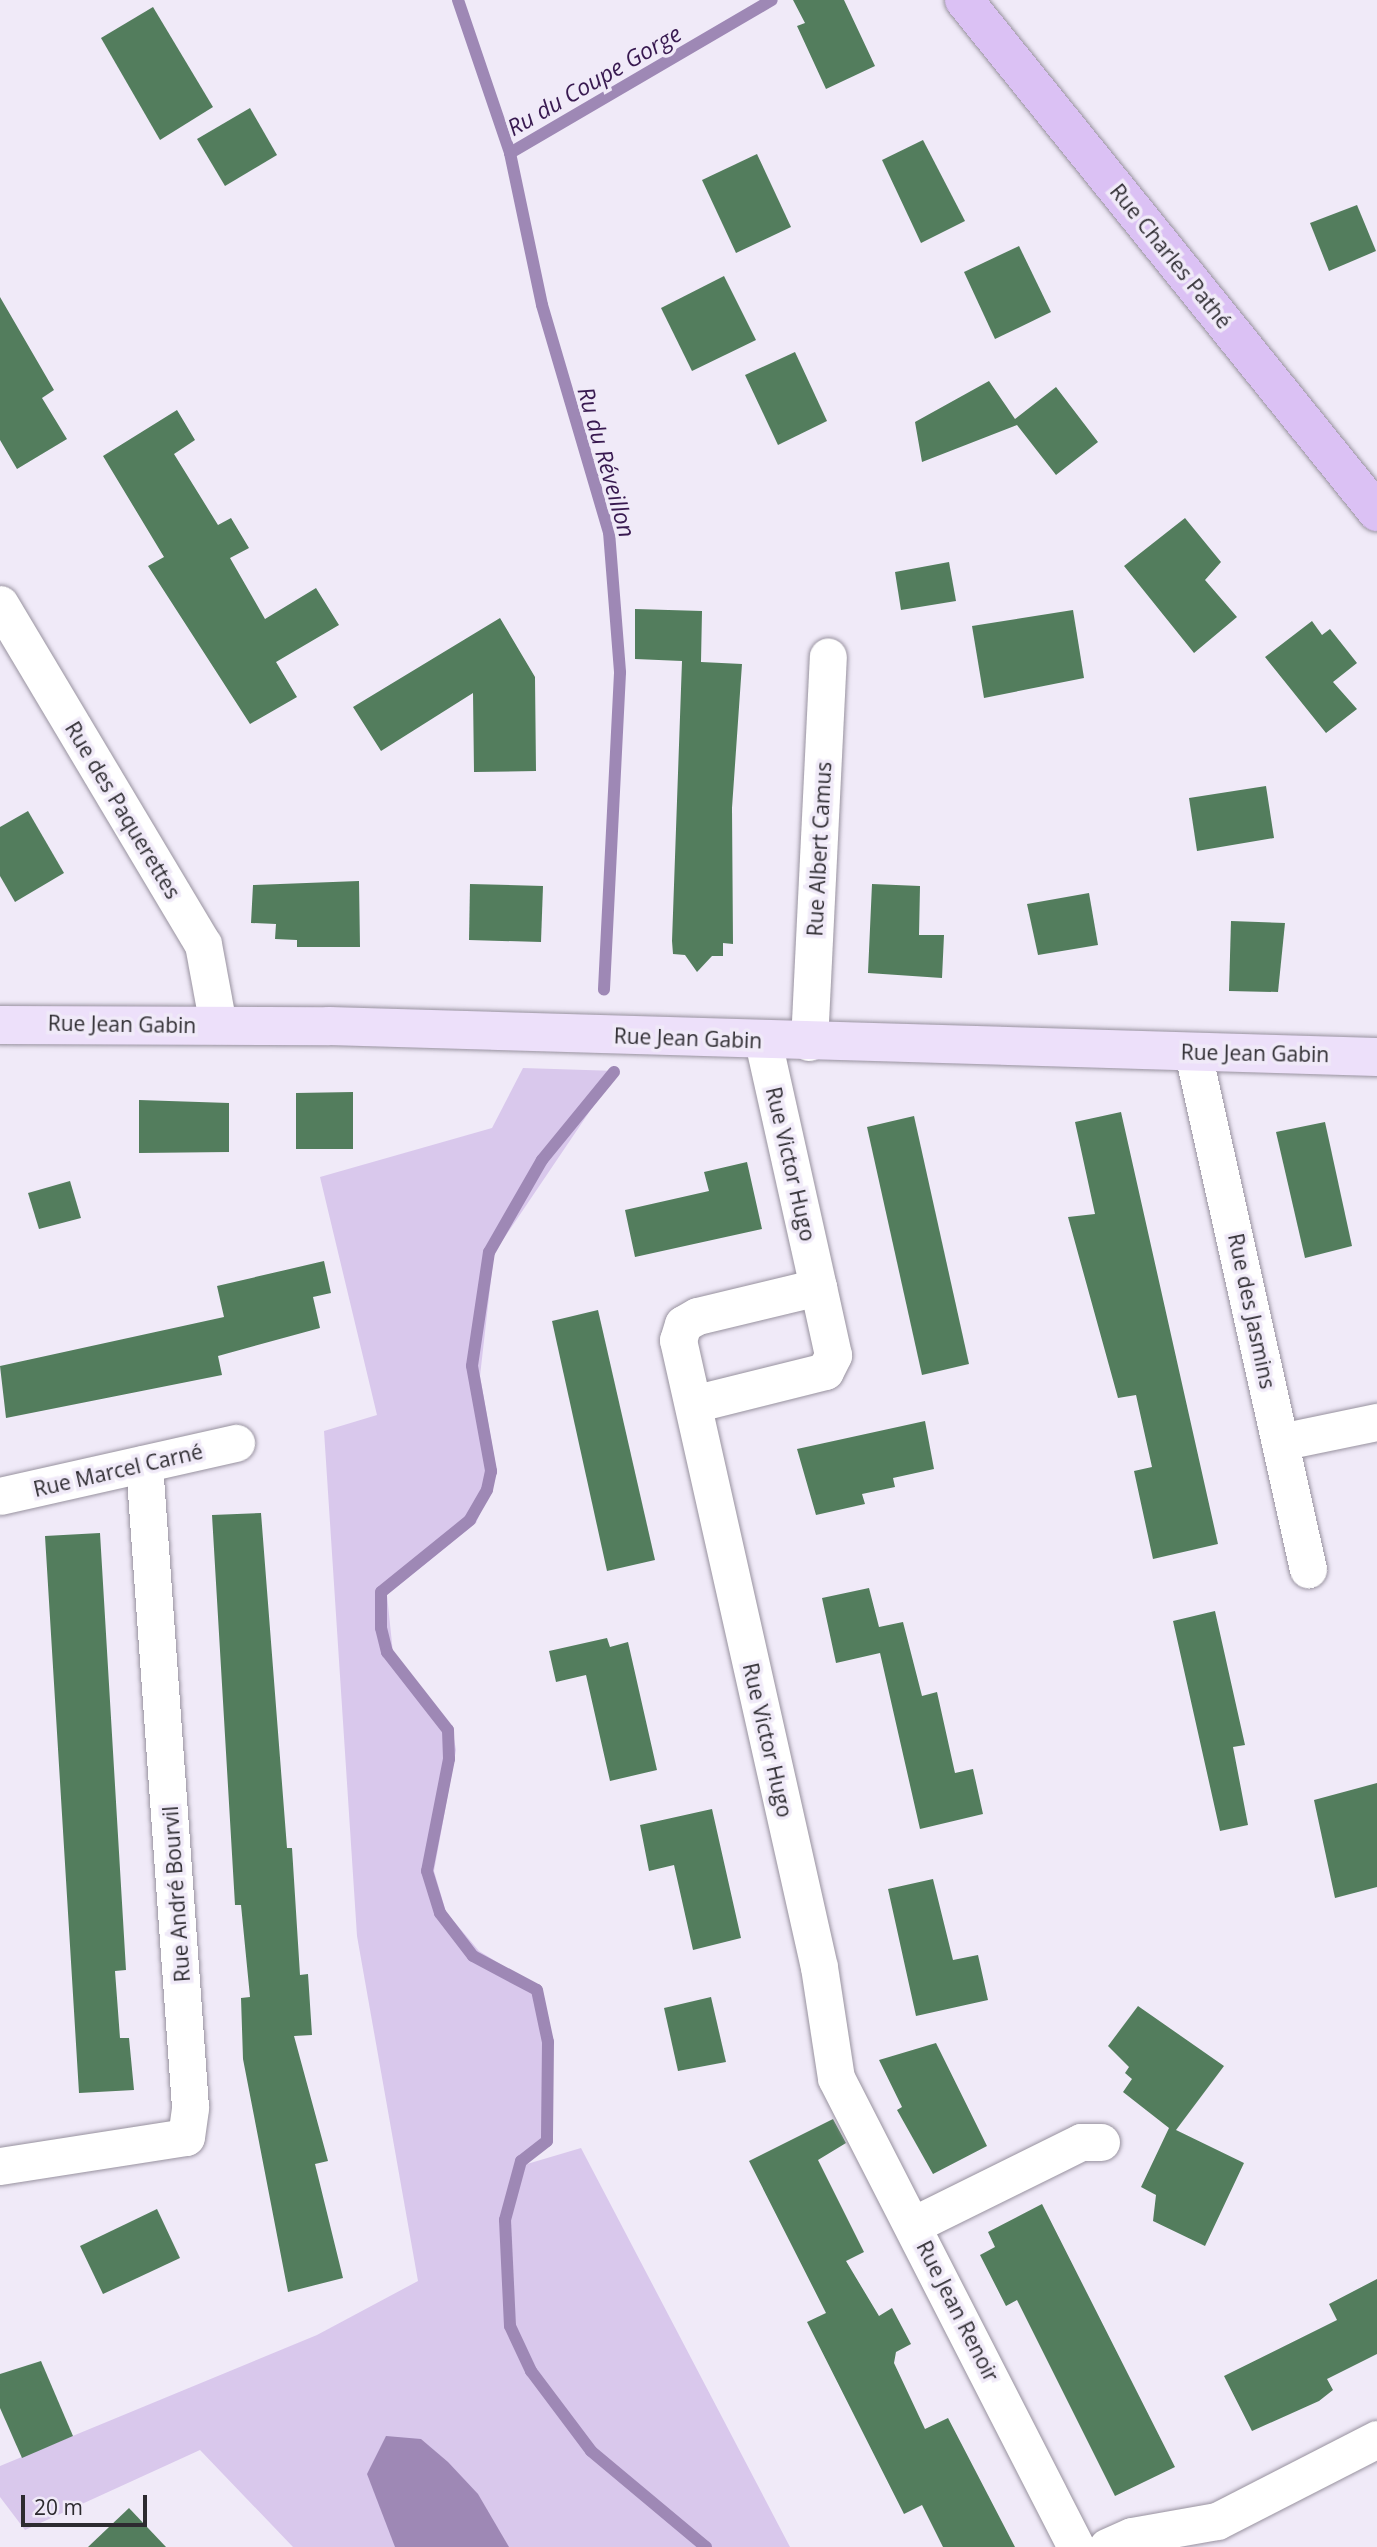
<!DOCTYPE html>
<html>
<head>
<meta charset="utf-8">
<style>
	body { margin:0 }
	#map { position:relative; width:1377px; height:2547px; overflow:hidden; background:#f0eaf8; font-family:"Open Sans",sans-serif }
	div>[style] { position:absolute }
	[style*='--x'] { left:calc(var(--x)*1px); top:calc(var(--y)*1px); width:calc(var(--w)*1px); rotate:calc(var(--a)*1deg) }
	.green>* { inset:0; background:#d9c8ec }
	.water>* { inset:0; background:#9e88b5 }
	.stream>* { height:12px; margin:-6px; padding:0 6px; transform-origin:6px; border-radius:6px; background:#9e88b5 }
	.building>* { inset:0; background:#537d5d }
	.roads { filter:drop-shadow(0 0 2px #98929f) drop-shadow(0 0 2px #98929f) }
	.street>* { height:37px; margin:-18.5px; padding:0 18.5px; transform-origin:18.5px; border-radius:18.5px; background:#fff }
	.secondary>* { height:38px; margin:-19px; padding:0 19px; transform-origin:19px; border-radius:19px; background:#ede0fa }
	.primary>* { height:38px; margin:-19px; padding:0 19px; transform-origin:19px; border-radius:19px; background:#dbc1f4 }
	span { translate:-50% -50%; white-space:nowrap; text-align:center; line-height:1.15; -webkit-text-stroke:7px #f0eaf8; paint-order:stroke }
	.street-label { font-size:21px; color:#2d2b30 }
	.water-label { font-size:23px; color:#381950; font-style:italic }
	.scale { position:absolute; left:21px; top:2495px; width:126px; height:32px; box-sizing:border-box; border:4px solid #2d2b30; border-top:0; padding-left:9px; font-size:21px; line-height:24px; white-space:nowrap; color:#2d2b30; -webkit-text-stroke:5px #f0eaf8; paint-order:stroke }
</style>
</head>
<body>
<div id="map">
	<div class="green">
		<div style="clip-path:polygon(523px 1068px,617px 1071px,494px 1253px,480px 1376px,497px 1473px,476px 1523px,387px 1595px,393px 1653px,452px 1728px,456px 1750px,434px 1871px,446px 1912px,479px 1951px,541px 1989px,551px 2049px,549px 2144px,527px 2164px,581px 2148px,790px 2547px,293px 2547px,200px 2450px,25px 2530px,0 2497px,0 2466px,317px 2335px,418px 2281px,357px 1936px,324px 1431px,377px 1415px,320px 1177px,492px 1128px)"></div>
	</div>
	<div class="water">
		<div style="clip-path:polygon(386px 2436px,421px 2439px,448px 2462px,478px 2494px,509px 2547px,395px 2547px,367px 2474px)"></div>
	</div>
	<div class="stream">
		<div style="--x:458;--y:0;--w:162;--a:71.2"></div>
		<div style="--x:510;--y:153;--w:155;--a:78.1"></div>
		<div style="--x:542;--y:305;--w:237;--a:73.6"></div>
		<div style="--x:609;--y:532;--w:141;--a:85.5"></div>
		<div style="--x:620;--y:673;--w:317;--a:92.9"></div>
		<div style="--x:510;--y:153;--w:303;--a:-30.3"></div>
		<div style="--x:614;--y:1072;--w:114;--a:129.3"></div>
		<div style="--x:542;--y:1160;--w:106;--a:119.9"></div>
		<div style="--x:489;--y:1252;--w:115;--a:98.5"></div>
		<div style="--x:472;--y:1366;--w:107;--a:79.7"></div>
		<div style="--x:491;--y:1471;--w:19;--a:102"></div>
		<div style="--x:487;--y:1490;--w:34;--a:120"></div>
		<div style="--x:470;--y:1520;--w:114;--a:141"></div>
		<div style="--x:381;--y:1592;--w:36;--a:90"></div>
		<div style="--x:381;--y:1628;--w:25;--a:76"></div>
		<div style="--x:387;--y:1652;--w:99;--a:52"></div>
		<div style="--x:448;--y:1730;--w:29;--a:88"></div>
		<div style="--x:449;--y:1759;--w:114;--a:101.1"></div>
		<div style="--x:427;--y:1871;--w:44;--a:72.8"></div>
		<div style="--x:440;--y:1913;--w:54;--a:52.5"></div>
		<div style="--x:473;--y:1956;--w:72;--a:28"></div>
		<div style="--x:537;--y:1990;--w:53;--a:78.1"></div>
		<div style="--x:548;--y:2042;--w:99;--a:90.6"></div>
		<div style="--x:547;--y:2141;--w:33;--a:142"></div>
		<div style="--x:521;--y:2161;--w:61;--a:105.2"></div>
		<div style="--x:505;--y:2220;--w:106;--a:87.3"></div>
		<div style="--x:510;--y:2326;--w:50;--a:65"></div>
		<div style="--x:531;--y:2371;--w:100;--a:53.1"></div>
		<div style="--x:591;--y:2451;--w:150;--a:39.9"></div>
	</div>
	<div class="building">
		<div style="clip-path:polygon(793px 0,844px 0,875px 66px,826px 89px,797px 26px,805px 23px)"></div>
		<div style="clip-path:polygon(153px 7px,213px 107px,160px 140px,101px 38px)"></div>
		<div style="clip-path:polygon(250px 108px,277px 155px,225px 186px,197px 139px)"></div>
		<div style="clip-path:polygon(923px 140px,965px 221px,921px 243px,882px 160px)"></div>
		<div style="clip-path:polygon(757px 154px,791px 227px,736px 253px,702px 180px)"></div>
		<div style="clip-path:polygon(1357px 205px,1376px 251px,1329px 271px,1310px 223px)"></div>
		<div style="clip-path:polygon(1019px 246px,1051px 312px,995px 339px,964px 272px)"></div>
		<div style="clip-path:polygon(724px 276px,756px 340px,692px 371px,661px 308px)"></div>
		<div style="clip-path:polygon(0 297px,54px 390px,42px 398px,67px 439px,17px 469px,0 440px)"></div>
		<div style="clip-path:polygon(795px 352px,827px 421px,778px 445px,745px 375px)"></div>
		<div style="clip-path:polygon(989px 381px,1015px 419px,1056px 387px,1098px 442px,1056px 475px,1017px 425px,922px 462px,915px 422px)"></div>
		<div style="clip-path:polygon(177px 410px,195px 440px,174px 454px,218px 525px,231px 518px,249px 548px,230px 558px,265px 619px,316px 588px,339px 625px,276px 662px,297px 697px,250px 724px,148px 566px,164px 557px,103px 456px)"></div>
		<div style="clip-path:polygon(1185px 518px,1221px 562px,1205px 580px,1237px 617px,1194px 653px,1124px 566px)"></div>
		<div style="clip-path:polygon(949px 562px,956px 601px,901px 610px,895px 572px)"></div>
		<div style="clip-path:polygon(635px 609px,702px 611px,701px 662px,742px 664px,732px 808px,733px 944px,723px 943px,723px 956px,712px 956px,697px 972px,685px 955px,673px 954px,672px 941px,682px 661px,635px 659px)"></div>
		<div style="clip-path:polygon(1073px 610px,1084px 678px,984px 698px,972px 626px)"></div>
		<div style="clip-path:polygon(500px 618px,535px 677px,536px 771px,474px 772px,473px 693px,381px 751px,353px 707px)"></div>
		<div style="clip-path:polygon(1312px 621px,1322px 635px,1330px 629px,1357px 663px,1333px 682px,1357px 709px,1326px 733px,1265px 657px)"></div>
		<div style="clip-path:polygon(1266px 786px,1274px 838px,1197px 851px,1189px 798px)"></div>
		<div style="clip-path:polygon(28px 811px,64px 873px,15px 902px,0 876px,0 827px)"></div>
		<div style="clip-path:polygon(359px 881px,360px 947px,297px 947px,297px 940px,275px 939px,276px 924px,251px 923px,253px 885px)"></div>
		<div style="clip-path:polygon(470px 884px,543px 886px,541px 942px,469px 940px)"></div>
		<div style="clip-path:polygon(872px 884px,920px 886px,919px 935px,944px 935px,942px 978px,868px 973px)"></div>
		<div style="clip-path:polygon(1089px 893px,1098px 945px,1038px 955px,1027px 904px)"></div>
		<div style="clip-path:polygon(1231px 921px,1285px 923px,1278px 992px,1229px 991px)"></div>
		<div style="clip-path:polygon(353px 1092px,353px 1149px,296px 1149px,296px 1093px)"></div>
		<div style="clip-path:polygon(139px 1100px,229px 1103px,229px 1152px,139px 1153px)"></div>
		<div style="clip-path:polygon(1121px 1112px,1218px 1544px,1153px 1559px,1134px 1471px,1152px 1467px,1136px 1395px,1118px 1398px,1068px 1217px,1095px 1214px,1075px 1122px)"></div>
		<div style="clip-path:polygon(914px 1116px,969px 1364px,922px 1375px,867px 1127px)"></div>
		<div style="clip-path:polygon(1325px 1122px,1352px 1246px,1305px 1258px,1276px 1132px)"></div>
		<div style="clip-path:polygon(747px 1162px,762px 1229px,635px 1257px,625px 1210px,709px 1191px,704px 1172px)"></div>
		<div style="clip-path:polygon(70px 1181px,81px 1218px,39px 1229px,28px 1193px)"></div>
		<div style="clip-path:polygon(324px 1261px,331px 1293px,313px 1297px,320px 1328px,218px 1356px,222px 1375px,6px 1418px,0 1366px,224px 1317px,217px 1286px)"></div>
		<div style="clip-path:polygon(598px 1310px,655px 1560px,607px 1571px,552px 1321px)"></div>
		<div style="clip-path:polygon(925px 1421px,934px 1469px,893px 1478px,895px 1487px,862px 1494px,865px 1504px,816px 1515px,797px 1449px)"></div>
		<div style="clip-path:polygon(261px 1513px,287px 1848px,292px 1848px,300px 1975px,308px 1974px,312px 2035px,294px 2036px,328px 2161px,315px 2164px,343px 2278px,288px 2292px,243px 2059px,241px 1998px,250px 1997px,241px 1905px,235px 1905px,212px 1515px)"></div>
		<div style="clip-path:polygon(100px 1533px,126px 1970px,115px 1971px,120px 2038px,129px 2038px,134px 2090px,79px 2093px,45px 1536px)"></div>
		<div style="clip-path:polygon(869px 1588px,879px 1627px,903px 1622px,922px 1696px,937px 1692px,955px 1773px,973px 1769px,983px 1814px,920px 1829px,880px 1653px,836px 1663px,822px 1598px)"></div>
		<div style="clip-path:polygon(1215px 1611px,1245px 1745px,1233px 1747px,1248px 1825px,1220px 1831px,1173px 1621px)"></div>
		<div style="clip-path:polygon(607px 1638px,610px 1647px,628px 1642px,657px 1770px,610px 1781px,586px 1675px,556px 1682px,549px 1651px)"></div>
		<div style="clip-path:polygon(1377px 1783px,1377px 1887px,1335px 1898px,1314px 1800px)"></div>
		<div style="clip-path:polygon(712px 1809px,741px 1938px,693px 1950px,674px 1865px,649px 1871px,640px 1825px)"></div>
		<div style="clip-path:polygon(933px 1879px,953px 1960px,978px 1955px,988px 2000px,916px 2016px,888px 1889px)"></div>
		<div style="clip-path:polygon(711px 1997px,726px 2062px,678px 2071px,664px 2008px)"></div>
		<div style="clip-path:polygon(1138px 2006px,1224px 2066px,1176px 2130px,1244px 2163px,1205px 2246px,1153px 2221px,1156px 2195px,1141px 2187px,1169px 2128px,1123px 2092px,1132px 2079px,1125px 2073px,1129px 2067px,1108px 2046px)"></div>
		<div style="clip-path:polygon(936px 2043px,987px 2146px,933px 2174px,897px 2110px,902px 2107px,879px 2060px)"></div>
		<div style="clip-path:polygon(833px 2119px,846px 2143px,818px 2160px,864px 2252px,846px 2261px,879px 2316px,892px 2308px,911px 2344px,896px 2352px,894px 2363px,925px 2429px,948px 2418px,1015px 2547px,943px 2547px,922px 2505px,904px 2514px,807px 2322px,826px 2313px,749px 2161px)"></div>
		<div style="clip-path:polygon(1042px 2204px,1175px 2467px,1115px 2496px,1017px 2300px,1006px 2306px,980px 2255px,995px 2247px,988px 2232px)"></div>
		<div style="clip-path:polygon(157px 2209px,180px 2258px,103px 2294px,80px 2246px)"></div>
		<div style="clip-path:polygon(1377px 2279px,1377px 2354px,1327px 2379px,1333px 2390px,1319px 2401px,1252px 2431px,1224px 2376px,1337px 2320px,1329px 2304px)"></div>
		<div style="clip-path:polygon(41px 2361px,73px 2436px,22px 2458px,0 2408px,0 2374px)"></div>
		<div style="clip-path:polygon(129px 2508px,166px 2547px,88px 2547px)"></div>
	</div>
	<div class="roads">
		<div class="street">
			<div style="--x:0;--y:604;--w:396;--a:59.2"></div>
			<div style="--x:203;--y:944;--w:82;--a:79.5"></div>
			<div style="--x:763;--y:1041;--w:252;--a:77.4"></div>
			<div style="--x:809;--y:1042;--w:386;--a:-87.2"></div>
			<div style="--x:1193;--y:1053;--w:529;--a:77.44"></div>
			<div style="--x:693;--y:1404;--w:136;--a:-14"></div>
			<div style="--x:825;--y:1371;--w:18;--a:-63"></div>
			<div style="--x:833;--y:1355;--w:70;--a:-102.4"></div>
			<div style="--x:818;--y:1287;--w:124;--a:166.5"></div>
			<div style="--x:697;--y:1316;--w:16;--a:150"></div>
			<div style="--x:683;--y:1324;--w:17;--a:107"></div>
			<div style="--x:678;--y:1340;--w:643;--a:77.33"></div>
			<div style="--x:819;--y:1967;--w:112;--a:81.3"></div>
			<div style="--x:836;--y:2078;--w:527;--a:62.9"></div>
			<div style="--x:1280;--y:1442;--w:99;--a:-11.7"></div>
			<div style="--x:0;--y:1496;--w:242;--a:-12.7"></div>
			<div style="--x:0;--y:2166;--w:188;--a:-8.9"></div>
			<div style="--x:186;--y:2137;--w:30;--a:-82"></div>
			<div style="--x:190;--y:2107;--w:645;--a:-94.09"></div>
			<div style="--x:915;--y:2224;--w:185;--a:-26.3"></div>
			<div style="--x:1081;--y:2142;--w:20;--a:0"></div>
			<div style="--x:1107;--y:2547;--w:27;--a:-24"></div>
			<div style="--x:1132;--y:2536;--w:86;--a:-10"></div>
			<div style="--x:1217;--y:2521;--w:180;--a:-27.1"></div>
		</div>
		<div class="secondary">
			<div style="--x:0;--y:1025;--w:329;--a:0.2"></div>
			<div style="--x:329;--y:1026;--w:1048;--a:1.69"></div>
		</div>
		<div class="primary">
			<div style="--x:964;--y:0;--w:658;--a:51.11"></div>
		</div>
	</div>
	<div class="street-label">
		<span style="left:1171px;top:256px;rotate:51deg">Rue Charles Pathé</span>
		<span style="left:123px;top:810px;rotate:59deg">Rue des Paquerettes</span>
		<span style="left:819px;top:849px;rotate:-87deg">Rue Albert Camus</span>
		<span style="left:122px;top:1024px;rotate:1deg">Rue Jean Gabin</span>
		<span style="left:688px;top:1038px;rotate:2deg">Rue Jean Gabin</span>
		<span style="left:1255px;top:1053px;rotate:1deg">Rue Jean Gabin</span>
		<span style="left:791px;top:1164px;rotate:77deg">Rue Victor Hugo</span>
		<span style="left:1252px;top:1311px;rotate:78deg">Rue des Jasmins</span>
		<span style="left:118px;top:1470px;rotate:-13deg">Rue Marcel Carné</span>
		<span style="left:768px;top:1740px;rotate:77deg">Rue Victor Hugo</span>
		<span style="left:176px;top:1894px;rotate:-94deg">Rue André Bourvil</span>
		<span style="left:958px;top:2311px;rotate:63deg">Rue Jean Renoir</span>
	</div>
	<div class="water-label">
		<span style="left:594px;top:80px;rotate:-30deg">Ru du Coupe Gorge</span>
		<span style="left:607px;top:462px;rotate:74deg">Ru du Réveillon</span>
	</div>
	<div class="scale">20 m</div>
</div>
</body>
</html>
